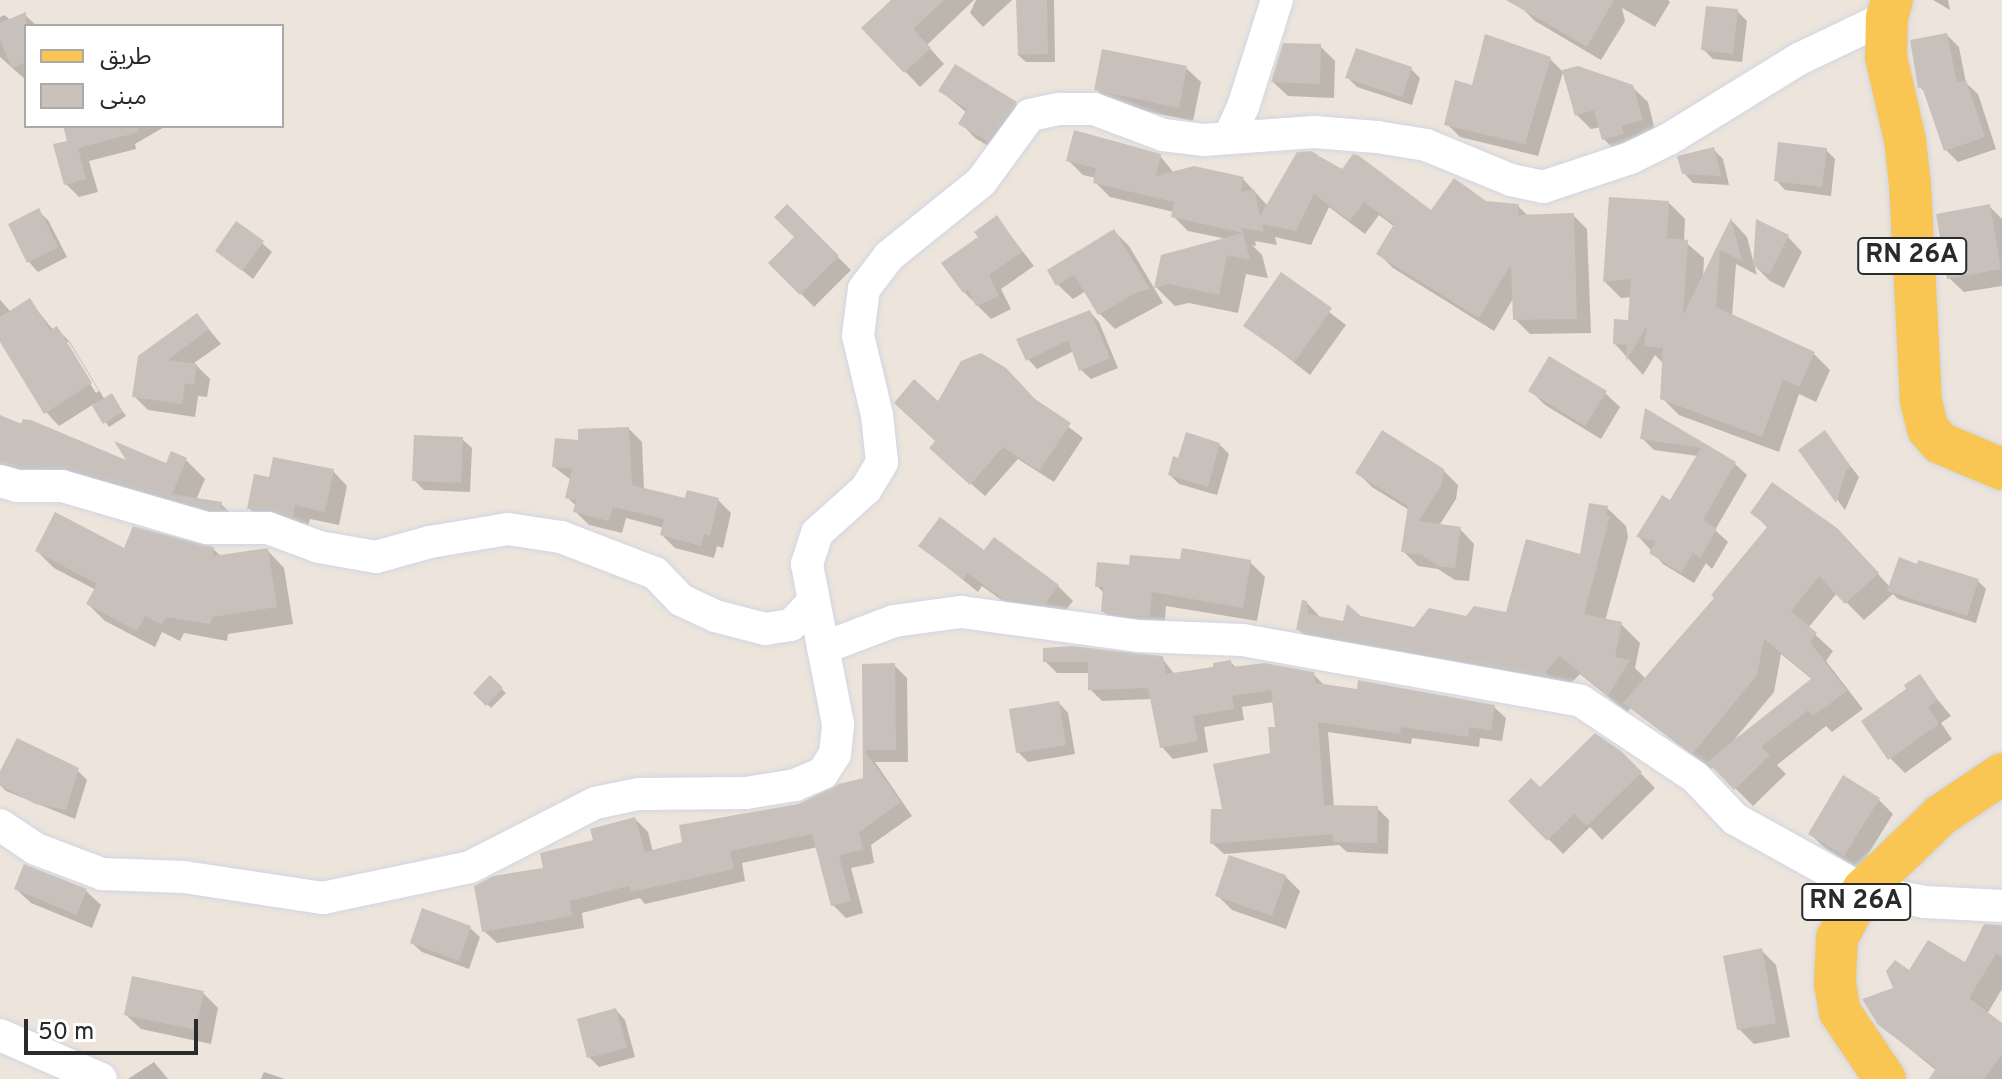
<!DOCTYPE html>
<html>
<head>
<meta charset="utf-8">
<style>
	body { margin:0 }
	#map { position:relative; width:2002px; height:1079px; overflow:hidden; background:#ede4db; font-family:Overpass,"Noto Sans Arabic",sans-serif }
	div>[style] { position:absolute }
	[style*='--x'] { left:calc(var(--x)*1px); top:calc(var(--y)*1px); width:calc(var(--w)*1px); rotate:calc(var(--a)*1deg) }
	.shadow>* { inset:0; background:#0003 }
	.building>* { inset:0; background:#c8c1bb }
	.roads { filter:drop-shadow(0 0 2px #d0d5e4) drop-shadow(0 0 2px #d0d5e4) }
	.minor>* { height:32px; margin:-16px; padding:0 16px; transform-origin:16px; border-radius:16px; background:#fff }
	.major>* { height:42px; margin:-21px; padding:0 21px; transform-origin:21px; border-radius:21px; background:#f9c654 }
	span { translate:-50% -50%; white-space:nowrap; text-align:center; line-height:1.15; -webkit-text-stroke:6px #fff; paint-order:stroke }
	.shield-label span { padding:2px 6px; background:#fff; border:2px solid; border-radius:6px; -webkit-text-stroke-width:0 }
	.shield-label { font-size:26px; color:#2a2a2a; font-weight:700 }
	.legend { position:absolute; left:24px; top:24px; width:260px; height:104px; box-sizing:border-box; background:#fff; border:2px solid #aaa; margin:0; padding:10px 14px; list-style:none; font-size:24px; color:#2a2a2a }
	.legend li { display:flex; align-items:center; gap:16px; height:40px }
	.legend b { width:40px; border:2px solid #aaa }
	.scale { position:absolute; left:24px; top:1019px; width:174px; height:36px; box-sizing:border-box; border:4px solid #2a2a2a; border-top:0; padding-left:10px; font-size:24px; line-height:28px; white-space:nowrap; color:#2a2a2a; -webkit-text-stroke:6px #fff; paint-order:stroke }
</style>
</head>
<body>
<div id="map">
	<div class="shadow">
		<div style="clip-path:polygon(894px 0,974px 0,927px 45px,944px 64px,920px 87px,864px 28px)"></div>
		<div style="clip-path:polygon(976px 0,1012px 0,983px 27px,970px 13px)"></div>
		<div style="clip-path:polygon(1042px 0,1054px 0,1055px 62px,1026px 62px,1018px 55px)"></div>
		<div style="clip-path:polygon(1546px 0,1668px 0,1670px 2px,1655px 27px,1622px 8px,1625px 21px,1601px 60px,1535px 21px,1520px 6px)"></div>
		<div style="clip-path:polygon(1933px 0,1948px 0,1950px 10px)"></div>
		<div style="clip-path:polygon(1737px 11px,1747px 21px,1742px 62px,1713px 59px,1703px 49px)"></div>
		<div style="clip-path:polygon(5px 15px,11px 21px,25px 15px,37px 26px,26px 26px,26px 80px,0 57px,0 17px)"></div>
		<div style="clip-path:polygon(1947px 35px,1959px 47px,1966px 83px,1978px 94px,1996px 149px,1958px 162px,1946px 150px,1926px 94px,1920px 87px)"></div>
		<div style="clip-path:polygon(1320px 46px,1335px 61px,1334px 98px,1288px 96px,1273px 82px)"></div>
		<div style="clip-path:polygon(1550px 59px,1563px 72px,1538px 156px,1460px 137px,1447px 124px,1474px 87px)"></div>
		<div style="clip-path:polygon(1186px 68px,1201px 82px,1193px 121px,1111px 104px,1096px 89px)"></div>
		<div style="clip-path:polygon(1411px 69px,1420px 78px,1412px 105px,1357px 87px,1348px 78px)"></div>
		<div style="clip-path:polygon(1632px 87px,1648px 102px,1656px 135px,1618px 154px,1604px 139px,1601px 127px,1591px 129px,1577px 115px)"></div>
		<div style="clip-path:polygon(941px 91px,1016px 104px,1030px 118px,1003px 155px,975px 138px,961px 123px,967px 113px)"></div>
		<div style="clip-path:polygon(65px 126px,166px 126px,135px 144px,136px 149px,89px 161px,98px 192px,79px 197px,66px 184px,70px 142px)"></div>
		<div style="clip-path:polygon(1713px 149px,1723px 159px,1729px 185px,1693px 183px,1684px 173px)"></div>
		<div style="clip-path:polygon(1826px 150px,1835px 159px,1831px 196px,1785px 190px,1776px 180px)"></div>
		<div style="clip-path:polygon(1160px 156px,1174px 173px,1243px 179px,1268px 206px,1317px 157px,1432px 213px,1485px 203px,1518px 206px,1528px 216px,1573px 215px,1587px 229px,1591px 333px,1530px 334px,1515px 319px,1514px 297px,1494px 331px,1393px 268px,1379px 254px,1395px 227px,1379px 215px,1365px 234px,1329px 207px,1311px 245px,1275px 237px,1277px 245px,1255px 241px,1256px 246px,1252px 245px,1262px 255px,1268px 278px,1246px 274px,1238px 313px,1189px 303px,1175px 306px,1156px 287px,1227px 239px,1188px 231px,1173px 216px,1174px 212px,1110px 197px,1095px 182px,1096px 178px,1083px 175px,1069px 161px)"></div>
		<div style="clip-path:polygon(1669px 203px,1685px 219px,1684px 241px,1704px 258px,1703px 280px,1732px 221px,1747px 237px,1754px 264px,1788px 237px,1802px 252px,1784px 288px,1770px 281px,1754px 265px,1757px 275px,1736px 264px,1732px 317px,1814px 354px,1830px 370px,1816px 402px,1799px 394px,1779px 452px,1679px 415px,1662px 398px,1662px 362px,1655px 355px,1643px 375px,1615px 344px,1630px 322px,1632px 297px,1621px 298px,1605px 282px)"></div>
		<div style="clip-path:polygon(1989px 206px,2002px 219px,2002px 286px,1964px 292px,1949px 278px)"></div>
		<div style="clip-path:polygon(787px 207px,851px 270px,814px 307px,771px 263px,797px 237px)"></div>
		<div style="clip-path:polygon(38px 211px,48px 220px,67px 257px,38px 272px,29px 262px)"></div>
		<div style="clip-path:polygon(997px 218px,1034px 266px,1001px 289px,1011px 309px,991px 319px,964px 292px,980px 238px)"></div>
		<div style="clip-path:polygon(1114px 231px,1129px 246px,1163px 303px,1115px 329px,1100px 314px,1086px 291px,1073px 299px,1058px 285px)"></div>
		<div style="clip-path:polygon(262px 243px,272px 252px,253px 279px,217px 250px)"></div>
		<div style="clip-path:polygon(1281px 275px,1346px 325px,1310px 375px,1246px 325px)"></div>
		<div style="clip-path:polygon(evenodd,0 300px,11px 312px,29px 300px,54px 331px,57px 329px,70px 342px,105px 400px,115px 400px,126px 416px,109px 427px,94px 404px,59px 426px,46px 412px,0 337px,0 300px,64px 342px,69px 342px,99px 391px,96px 393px,64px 342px)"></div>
		<div style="clip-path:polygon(1090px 312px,1099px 322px,1118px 368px,1091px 379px,1081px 370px,1074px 351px,1037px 369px,1028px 359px)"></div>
		<div style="clip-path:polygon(197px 315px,221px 344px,194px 363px,210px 379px,207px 397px,198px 396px,195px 417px,148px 410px,134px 396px)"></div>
		<div style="clip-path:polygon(1531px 391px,1605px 393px,1620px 407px,1601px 439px,1545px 405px)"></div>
		<div style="clip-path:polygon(1036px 402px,1083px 438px,1054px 482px,1018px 459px,985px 496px,945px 461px,937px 441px,938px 404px)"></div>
		<div style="clip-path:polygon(1646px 411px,1735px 464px,1747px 475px,1715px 530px,1728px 542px,1712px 569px,1706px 563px,1694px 583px,1663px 564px,1639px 537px,1671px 503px,1698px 456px,1654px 450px,1642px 438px)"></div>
		<div style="clip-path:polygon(0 416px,131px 465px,167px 466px,172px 454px,186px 460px,205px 479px,196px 500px,221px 504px,240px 522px,0 483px)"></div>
		<div style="clip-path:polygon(629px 429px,642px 442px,644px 490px,686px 501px,718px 500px,731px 513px,723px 548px,717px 546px,714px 558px,675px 548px,662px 535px,664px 528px,626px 518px,622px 533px,589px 525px,576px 512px,577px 507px,567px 497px,571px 480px,554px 467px,581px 442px)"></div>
		<div style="clip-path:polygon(1825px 433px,1859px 477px,1845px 510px,1801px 451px)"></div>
		<div style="clip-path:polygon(462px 439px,472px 448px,470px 492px,424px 490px,414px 480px)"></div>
		<div style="clip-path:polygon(1219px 444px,1229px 454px,1217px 495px,1179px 484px,1170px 475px,1179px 460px)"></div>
		<div style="clip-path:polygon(1443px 470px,1458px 485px,1456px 499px,1439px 526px,1460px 529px,1474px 544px,1469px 581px,1455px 580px,1438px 569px,1418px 566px,1403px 551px,1409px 510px,1372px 487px,1358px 473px)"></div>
		<div style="clip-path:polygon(333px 471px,347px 486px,339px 525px,310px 519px,307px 530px,263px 523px,249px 508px,271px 480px)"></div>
		<div style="clip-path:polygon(evenodd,1607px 508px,1626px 526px,1628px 537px,1605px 621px,1621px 624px,1640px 643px,1635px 668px,1646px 679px,1717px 599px,1769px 529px,1753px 513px,1854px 548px,1890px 587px,1978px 581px,1986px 589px,1976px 623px,1898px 599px,1893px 594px,1864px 620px,1837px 593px,1808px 628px,1833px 651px,1826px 661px,1863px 709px,1832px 732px,1826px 726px,1777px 765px,1786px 774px,1753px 806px,1713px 766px,1711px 769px,1630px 708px,1628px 713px,1580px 674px,1562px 692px,1317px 648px,1299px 630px,1306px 602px,1322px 619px,1345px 624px,1360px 618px,1415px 629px,1508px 615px,1582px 556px,1607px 508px,1781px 654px,1813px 680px,1734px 740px,1774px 692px,1781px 654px)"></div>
		<div style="clip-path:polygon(921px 546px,985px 552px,1058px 586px,1073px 601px,1060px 618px,1018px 612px,982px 586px,978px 592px)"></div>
		<div style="clip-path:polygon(213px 549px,222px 557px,267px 550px,284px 568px,293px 624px,228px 634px,227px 641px,184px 633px,180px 641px,162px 632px,155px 647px,105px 621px,88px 604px,96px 590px,54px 568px,37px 551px)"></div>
		<div style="clip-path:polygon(1182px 561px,1250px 562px,1265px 577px,1257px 621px,1166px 606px,1164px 631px,1117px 626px,1103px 611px,1104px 593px,1097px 586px,1131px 567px)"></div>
		<div style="clip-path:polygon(1162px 658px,1175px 675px,1216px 668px,1230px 662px,1237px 668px,1313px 674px,1325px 686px,1494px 707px,1506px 718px,1502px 741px,1480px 738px,1479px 747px,1412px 738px,1411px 744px,1328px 732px,1334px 807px,1377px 808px,1389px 820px,1388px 854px,1347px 852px,1339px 845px,1224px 854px,1212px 843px,1224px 812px,1272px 755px,1277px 729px,1274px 702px,1242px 707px,1244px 720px,1204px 727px,1208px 752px,1173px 759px,1162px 747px,1152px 699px,1102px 701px,1090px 689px,1090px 673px,1057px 673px,1045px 661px)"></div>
		<div style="clip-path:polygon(894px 665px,907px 678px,908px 762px,875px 762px,912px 816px,871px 845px,874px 863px,851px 868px,863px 913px,846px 918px,833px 905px,818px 847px,742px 863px,745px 881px,645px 904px,640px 898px,582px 913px,584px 928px,497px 943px,484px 931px,546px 869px,635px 819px,648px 832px,653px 852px,799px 806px,865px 780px,864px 666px)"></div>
		<div style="clip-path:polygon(1919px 677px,1951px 716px,1941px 723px,1952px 739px,1905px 773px,1890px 758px,1909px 689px)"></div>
		<div style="clip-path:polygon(490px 678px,506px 693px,491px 708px,476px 693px)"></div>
		<div style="clip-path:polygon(1059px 703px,1068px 713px,1075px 754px,1028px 762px,1018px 752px)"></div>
		<div style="clip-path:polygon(1620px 752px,1655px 788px,1602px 840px,1590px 827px,1563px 854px,1511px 801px)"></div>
		<div style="clip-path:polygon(77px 770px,87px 780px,75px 819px,6px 791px,0 785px,0 775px)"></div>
		<div style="clip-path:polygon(1878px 799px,1893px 814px,1859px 869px,1825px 848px,1810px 834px)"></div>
		<div style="clip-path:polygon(1285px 876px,1300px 891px,1286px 929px,1232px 910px,1217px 895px)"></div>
		<div style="clip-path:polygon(16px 889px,86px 891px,101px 905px,92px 928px,31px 903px)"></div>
		<div style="clip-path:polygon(2002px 925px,2002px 989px,1987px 1014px,2002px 1025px,2002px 1079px,1931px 1079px,1937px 1071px,1879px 1024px,1895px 989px,1910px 973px,1966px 965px,1985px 926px)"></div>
		<div style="clip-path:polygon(470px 928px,480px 937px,469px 969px,422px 952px,412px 943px)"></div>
		<div style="clip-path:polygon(1761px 950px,1776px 965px,1790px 1037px,1754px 1044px,1739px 1029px)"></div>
		<div style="clip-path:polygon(203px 993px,218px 1008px,211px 1044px,141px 1029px,126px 1015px)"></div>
		<div style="clip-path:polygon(616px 1010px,625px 1020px,635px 1057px,599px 1067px,589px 1057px)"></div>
		<div style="clip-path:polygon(154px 1062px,168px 1079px,128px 1079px)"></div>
		<div style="clip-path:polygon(264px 1072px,285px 1079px,261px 1079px)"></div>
	</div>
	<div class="building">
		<div style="clip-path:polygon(891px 0,944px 0,913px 29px,931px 48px,904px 73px,861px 28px)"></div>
		<div style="clip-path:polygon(1016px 0,1047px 0,1048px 54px,1018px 55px)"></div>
		<div style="clip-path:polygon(1506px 0,1614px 0,1587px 47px)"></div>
		<div style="clip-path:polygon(1706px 6px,1738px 9px,1733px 54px,1701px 50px)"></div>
		<div style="clip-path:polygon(26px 12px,26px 62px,12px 68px,0 40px,0 23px)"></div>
		<div style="clip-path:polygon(1947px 33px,1957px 83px,1966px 80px,1985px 137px,1944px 151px,1922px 87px,1918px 88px,1910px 40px)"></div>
		<div style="clip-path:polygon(1485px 34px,1551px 57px,1525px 144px,1444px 125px,1455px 80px,1472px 85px)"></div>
		<div style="clip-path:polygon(1283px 43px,1321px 44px,1320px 84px,1271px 82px)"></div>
		<div style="clip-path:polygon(1356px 48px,1412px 67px,1402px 97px,1345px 78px)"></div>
		<div style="clip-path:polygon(1102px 49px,1187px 66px,1179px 108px,1094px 90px)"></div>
		<div style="clip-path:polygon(955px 64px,1017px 102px,987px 141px,958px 124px,967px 109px,938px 91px)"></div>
		<div style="clip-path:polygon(1578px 66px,1633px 85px,1643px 120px,1621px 126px,1624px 134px,1602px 140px,1594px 110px,1575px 116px,1562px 70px)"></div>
		<div style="clip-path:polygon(63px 126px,138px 126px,139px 132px,78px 148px,86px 179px,64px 185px,53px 144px,67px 141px)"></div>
		<div style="clip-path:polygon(1074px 130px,1161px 154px,1156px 176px,1194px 166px,1244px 177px,1241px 192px,1254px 189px,1260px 216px,1297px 152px,1311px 151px,1318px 155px,1318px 161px,1319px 156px,1342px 169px,1353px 154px,1358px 155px,1431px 210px,1454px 178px,1486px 201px,1519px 204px,1518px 215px,1574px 213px,1577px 319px,1513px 320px,1511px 264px,1479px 318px,1376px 254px,1394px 224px,1364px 202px,1350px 221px,1314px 194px,1296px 231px,1262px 224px,1264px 232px,1242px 228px,1243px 233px,1171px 217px,1174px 202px,1093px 183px,1096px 168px,1066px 161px)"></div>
		<div style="clip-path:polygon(1778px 142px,1827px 148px,1822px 187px,1774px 181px)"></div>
		<div style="clip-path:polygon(1714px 147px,1721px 176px,1682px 174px,1677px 156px)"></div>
		<div style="clip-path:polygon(1609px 197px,1669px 201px,1667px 238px,1688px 240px,1683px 315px,1731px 218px,1742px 261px,1720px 250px,1716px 307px,1815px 352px,1799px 387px,1783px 379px,1762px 437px,1660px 399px,1663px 348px,1644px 346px,1647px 326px,1626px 361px,1627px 345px,1613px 344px,1614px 319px,1628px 320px,1631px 279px,1603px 282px)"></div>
		<div style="clip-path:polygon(787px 204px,839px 256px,800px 295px,768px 263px,794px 237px,774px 217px)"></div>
		<div style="clip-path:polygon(1990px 204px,2001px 269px,1947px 279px,1936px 214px)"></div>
		<div style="clip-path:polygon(39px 208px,58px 247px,27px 263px,8px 224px)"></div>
		<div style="clip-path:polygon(997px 215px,1022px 252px,989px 275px,999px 296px,976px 306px,968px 290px,963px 293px,941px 263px,978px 237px,974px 232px)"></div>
		<div style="clip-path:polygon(1756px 219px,1789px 235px,1769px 275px,1753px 266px)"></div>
		<div style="clip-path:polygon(236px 221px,264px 241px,242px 271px,215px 251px)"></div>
		<div style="clip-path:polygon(1114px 229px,1150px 289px,1137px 292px,1098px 315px,1074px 275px,1056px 286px,1047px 270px)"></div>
		<div style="clip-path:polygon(1243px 233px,1250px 260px,1227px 255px,1219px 295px,1169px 284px,1154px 288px,1161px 255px)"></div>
		<div style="clip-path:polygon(1281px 272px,1332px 308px,1295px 362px,1243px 326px)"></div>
		<div style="clip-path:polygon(30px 298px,50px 330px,57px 326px,92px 383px,44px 414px,0 342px,0 317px)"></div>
		<div style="clip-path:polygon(1090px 310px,1110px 358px,1079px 371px,1068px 340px,1026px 361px,1016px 339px)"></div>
		<div style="clip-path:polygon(197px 313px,209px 329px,168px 360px,197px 364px,194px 385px,185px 383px,182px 404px,132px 397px,138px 356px)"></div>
		<div style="clip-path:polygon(981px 353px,1006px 368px,1035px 399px,1071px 423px,1039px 471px,1003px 447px,970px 485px,929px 448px,935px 441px,894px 403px,914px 379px,938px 401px,961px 361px)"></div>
		<div style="clip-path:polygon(1549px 356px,1607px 391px,1585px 426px,1528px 391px)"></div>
		<div style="clip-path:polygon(112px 393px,123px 412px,103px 424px,92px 406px)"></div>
		<div style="clip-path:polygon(1645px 408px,1736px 462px,1703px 520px,1717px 529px,1700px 558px,1693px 553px,1681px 573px,1649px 553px,1656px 541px,1636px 537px,1662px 495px,1670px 500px,1701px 448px,1640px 439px)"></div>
		<div style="clip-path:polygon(0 415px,21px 424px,23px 419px,31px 420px,126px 460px,114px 441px,166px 463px,171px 451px,187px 458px,172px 494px,222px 502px,221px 509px,210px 509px,67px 468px,20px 467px,0 463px)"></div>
		<div style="clip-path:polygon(629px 427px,632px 485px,685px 498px,687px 490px,719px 498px,710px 536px,704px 534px,701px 546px,660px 535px,664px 519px,613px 507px,609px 521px,573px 512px,576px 501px,565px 498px,572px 469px,552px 467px,555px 438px,578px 440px,578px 429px)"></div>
		<div style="clip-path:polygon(1382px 430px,1444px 469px,1442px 484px,1419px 521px,1461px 527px,1455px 568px,1438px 566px,1422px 555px,1401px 552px,1408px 506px,1355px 473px)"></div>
		<div style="clip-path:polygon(1825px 430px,1851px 467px,1846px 471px,1836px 503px,1798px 450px)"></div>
		<div style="clip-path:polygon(1186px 432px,1220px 443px,1208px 487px,1168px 475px,1173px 456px,1178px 458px)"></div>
		<div style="clip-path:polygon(414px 435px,463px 437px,461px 483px,412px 481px)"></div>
		<div style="clip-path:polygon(273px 457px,334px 469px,325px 512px,295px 505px,293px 517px,269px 509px,247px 509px,254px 474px,269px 477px)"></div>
		<div style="clip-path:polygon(1772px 482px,1837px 528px,1879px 573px,1845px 604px,1819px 576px,1791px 611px,1817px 633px,1810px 642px,1847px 691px,1813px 716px,1808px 710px,1761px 747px,1770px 755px,1734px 790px,1707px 762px,1812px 678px,1764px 639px,1757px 675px,1693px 753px,1623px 703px,1714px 598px,1711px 595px,1768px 526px,1750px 513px)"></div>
		<div style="clip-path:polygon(1589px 503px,1608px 506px,1606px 516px,1610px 516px,1584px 614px,1622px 622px,1615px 657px,1630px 660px,1608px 696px,1560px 656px,1545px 672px,1549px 676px,1296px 630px,1302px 600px,1307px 601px,1308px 614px,1343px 621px,1347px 604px,1361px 616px,1414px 627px,1429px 608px,1466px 616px,1474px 606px,1506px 612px,1526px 539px,1580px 554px)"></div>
		<div style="clip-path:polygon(55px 512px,124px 548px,133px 526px,214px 547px,213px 556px,268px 548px,277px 607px,212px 617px,210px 624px,166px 617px,162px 625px,145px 616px,137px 631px,86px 604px,97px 584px,35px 551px)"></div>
		<div style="clip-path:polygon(940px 517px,984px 550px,994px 537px,1059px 585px,1045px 604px,1002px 598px,967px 573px,963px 579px,918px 546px)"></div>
		<div style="clip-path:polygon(1182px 548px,1251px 560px,1243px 608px,1152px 592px,1150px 617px,1101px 612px,1103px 587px,1095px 587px,1097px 562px,1129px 565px,1130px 555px,1180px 559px)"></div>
		<div style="clip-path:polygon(1899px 557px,1917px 564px,1918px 560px,1979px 579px,1967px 616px,1887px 591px)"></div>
		<div style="clip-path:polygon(1072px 646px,1163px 656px,1166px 674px,1213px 667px,1213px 663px,1231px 660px,1232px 667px,1265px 663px,1314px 672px,1316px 683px,1357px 689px,1358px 680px,1495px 705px,1491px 731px,1469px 727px,1468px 737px,1401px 727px,1400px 734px,1318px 722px,1324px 805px,1378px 806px,1377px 843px,1333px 842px,1333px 834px,1210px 844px,1211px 809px,1222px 809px,1213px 764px,1270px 753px,1268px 727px,1275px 727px,1271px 690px,1232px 696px,1234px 709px,1193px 716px,1198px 741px,1160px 748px,1148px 688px,1088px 690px,1088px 662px,1043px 662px,1043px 648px)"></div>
		<div style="clip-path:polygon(895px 663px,896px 750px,864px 750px,901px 802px,859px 832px,863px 850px,839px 855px,851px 901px,831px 906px,812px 834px,730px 851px,734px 869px,631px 892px,629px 886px,570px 901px,572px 916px,482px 932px,474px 886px,493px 876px,543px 868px,540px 853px,593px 840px,590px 829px,635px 817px,645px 852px,682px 842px,679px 825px,798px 804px,839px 784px,863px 778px,862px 664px)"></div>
		<div style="clip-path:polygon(1920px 674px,1938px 700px,1928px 707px,1939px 724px,1888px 760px,1861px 721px,1906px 689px,1904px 685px)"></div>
		<div style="clip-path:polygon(490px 675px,503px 688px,486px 706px,473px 693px)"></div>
		<div style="clip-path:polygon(1059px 701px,1066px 745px,1016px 753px,1009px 709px)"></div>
		<div style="clip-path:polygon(1595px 733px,1621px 751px,1642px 772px,1587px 826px,1574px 814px,1547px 841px,1508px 801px,1531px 778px,1540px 787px)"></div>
		<div style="clip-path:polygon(17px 738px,79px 768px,66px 810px,35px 804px,0 785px,0 771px)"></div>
		<div style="clip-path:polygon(1843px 775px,1880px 798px,1844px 856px,1808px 834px)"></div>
		<div style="clip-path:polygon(1229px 855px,1286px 875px,1272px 916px,1215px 896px)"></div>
		<div style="clip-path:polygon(24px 864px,87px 889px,77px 915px,14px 889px)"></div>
		<div style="clip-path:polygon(422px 908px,471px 926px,459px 961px,410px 943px)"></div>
		<div style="clip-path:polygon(1984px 924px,2002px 925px,2002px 957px,1996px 954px,1969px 998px,2002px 1023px,2002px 1054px,1984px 1079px,1929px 1079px,1936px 1068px,1878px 1025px,1862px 999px,1893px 988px,1886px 971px,1895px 960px,1909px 970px,1928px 940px,1965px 962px)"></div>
		<div style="clip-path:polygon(1762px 948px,1776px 1023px,1737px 1030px,1723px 956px)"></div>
		<div style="clip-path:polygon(132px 976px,204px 991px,196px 1030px,124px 1015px)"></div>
		<div style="clip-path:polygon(616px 1008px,627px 1048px,587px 1058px,577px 1019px)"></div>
	</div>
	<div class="roads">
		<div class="minor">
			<div style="--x:1229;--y:138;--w:34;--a:-66"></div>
			<div style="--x:1243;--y:107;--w:112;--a:-72.4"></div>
			<div style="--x:0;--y:481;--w:18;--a:16"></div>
			<div style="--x:17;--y:486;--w:45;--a:0"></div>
			<div style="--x:62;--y:486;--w:151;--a:16.2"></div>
			<div style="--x:207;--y:528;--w:61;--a:0"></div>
			<div style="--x:268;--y:528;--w:54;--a:20.4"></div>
			<div style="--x:319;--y:547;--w:58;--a:10"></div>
			<div style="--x:376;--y:557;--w:56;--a:-15.5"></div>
			<div style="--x:430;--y:542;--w:79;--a:-9.5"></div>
			<div style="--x:508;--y:529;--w:54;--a:8.6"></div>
			<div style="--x:561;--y:537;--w:101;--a:21"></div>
			<div style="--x:655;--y:573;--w:37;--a:46"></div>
			<div style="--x:681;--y:600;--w:38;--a:25"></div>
			<div style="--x:715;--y:616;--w:52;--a:14.6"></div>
			<div style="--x:765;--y:629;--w:26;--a:-9"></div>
			<div style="--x:791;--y:625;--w:32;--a:-46"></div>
			<div style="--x:823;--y:648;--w:76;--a:-20.8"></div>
			<div style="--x:894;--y:621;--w:68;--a:-7.7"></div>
			<div style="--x:961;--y:612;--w:180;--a:7.7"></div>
			<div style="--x:1139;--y:636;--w:104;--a:2.2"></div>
			<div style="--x:1243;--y:640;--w:343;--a:10.2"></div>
			<div style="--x:1581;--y:701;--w:137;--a:33.7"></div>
			<div style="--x:1695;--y:777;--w:58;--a:46.4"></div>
			<div style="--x:1735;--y:819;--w:146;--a:29"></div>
			<div style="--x:1863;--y:890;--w:63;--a:11"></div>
			<div style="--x:1925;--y:902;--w:77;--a:3"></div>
			<div style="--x:0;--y:825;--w:43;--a:33.7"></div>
			<div style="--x:36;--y:849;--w:71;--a:20.7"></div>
			<div style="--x:102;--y:874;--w:82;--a:2.1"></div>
			<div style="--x:184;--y:877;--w:141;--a:8.6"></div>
			<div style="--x:323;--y:898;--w:150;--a:-11.9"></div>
			<div style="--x:470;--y:867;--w:140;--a:-27.1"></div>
			<div style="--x:595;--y:803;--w:45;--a:-11.6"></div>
			<div style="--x:639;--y:794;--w:107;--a:-0.5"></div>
			<div style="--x:746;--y:793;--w:50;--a:-9.3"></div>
			<div style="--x:795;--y:785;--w:30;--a:-23"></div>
			<div style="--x:823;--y:773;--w:22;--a:-58"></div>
			<div style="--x:835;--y:754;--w:30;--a:-84"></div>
			<div style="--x:838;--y:724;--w:163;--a:-101"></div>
			<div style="--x:807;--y:564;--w:33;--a:-72"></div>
			<div style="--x:817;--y:533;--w:66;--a:-41.9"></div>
			<div style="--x:866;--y:489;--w:31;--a:-59"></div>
			<div style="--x:882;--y:462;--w:47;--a:-96.1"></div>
			<div style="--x:877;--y:415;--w:82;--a:-103.4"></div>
			<div style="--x:858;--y:335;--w:46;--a:-82.6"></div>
			<div style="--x:864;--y:289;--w:41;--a:-52.9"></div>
			<div style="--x:889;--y:256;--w:118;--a:-38.8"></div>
			<div style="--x:981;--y:182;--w:83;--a:-53.8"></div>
			<div style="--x:1030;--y:115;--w:30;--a:-12"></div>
			<div style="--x:1059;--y:109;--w:35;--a:0"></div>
			<div style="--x:1094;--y:109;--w:74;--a:20.6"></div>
			<div style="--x:1163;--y:135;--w:40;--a:7.1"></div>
			<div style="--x:1203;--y:140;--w:111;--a:-4.1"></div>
			<div style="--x:1314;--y:132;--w:63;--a:4.5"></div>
			<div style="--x:1377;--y:137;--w:50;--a:9.3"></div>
			<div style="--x:1426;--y:145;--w:92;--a:22.4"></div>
			<div style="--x:1511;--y:180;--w:33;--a:12"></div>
			<div style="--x:1543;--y:187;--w:92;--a:-18.4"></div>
			<div style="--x:1630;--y:158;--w:43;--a:-26"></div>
			<div style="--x:1669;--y:139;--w:153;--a:-31.6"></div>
			<div style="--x:1799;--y:59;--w:98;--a:-25.5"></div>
			<div style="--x:0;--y:1035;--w:110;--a:23.5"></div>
		</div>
		<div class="major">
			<div style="--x:1892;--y:0;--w:18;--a:106"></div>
			<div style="--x:1887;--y:17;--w:40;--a:91.4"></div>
			<div style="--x:1886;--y:57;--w:85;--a:77.1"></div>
			<div style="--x:1905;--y:140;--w:45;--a:83.7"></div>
			<div style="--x:1910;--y:185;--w:216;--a:87.1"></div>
			<div style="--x:1921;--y:401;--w:29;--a:76"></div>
			<div style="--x:1928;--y:429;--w:18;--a:49"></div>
			<div style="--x:1940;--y:443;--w:67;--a:22.8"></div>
			<div style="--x:1885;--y:1079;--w:81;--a:-123.9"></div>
			<div style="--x:1840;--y:1012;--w:29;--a:-100"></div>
			<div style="--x:1835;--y:983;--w:45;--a:-87.5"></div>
			<div style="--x:1837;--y:938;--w:55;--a:-61.6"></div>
			<div style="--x:1863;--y:890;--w:108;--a:-43.9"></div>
			<div style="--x:1941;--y:815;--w:73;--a:-33.9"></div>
		</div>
	</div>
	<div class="shield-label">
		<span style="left:1912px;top:256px">RN 26A</span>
		<span style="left:1856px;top:902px">RN 26A</span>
	</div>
	<ul class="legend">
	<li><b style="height:10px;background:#f9c654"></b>طريق</li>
	<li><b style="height:22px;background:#c8c1bb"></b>مبنى</li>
	</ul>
	<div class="scale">50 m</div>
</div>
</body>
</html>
